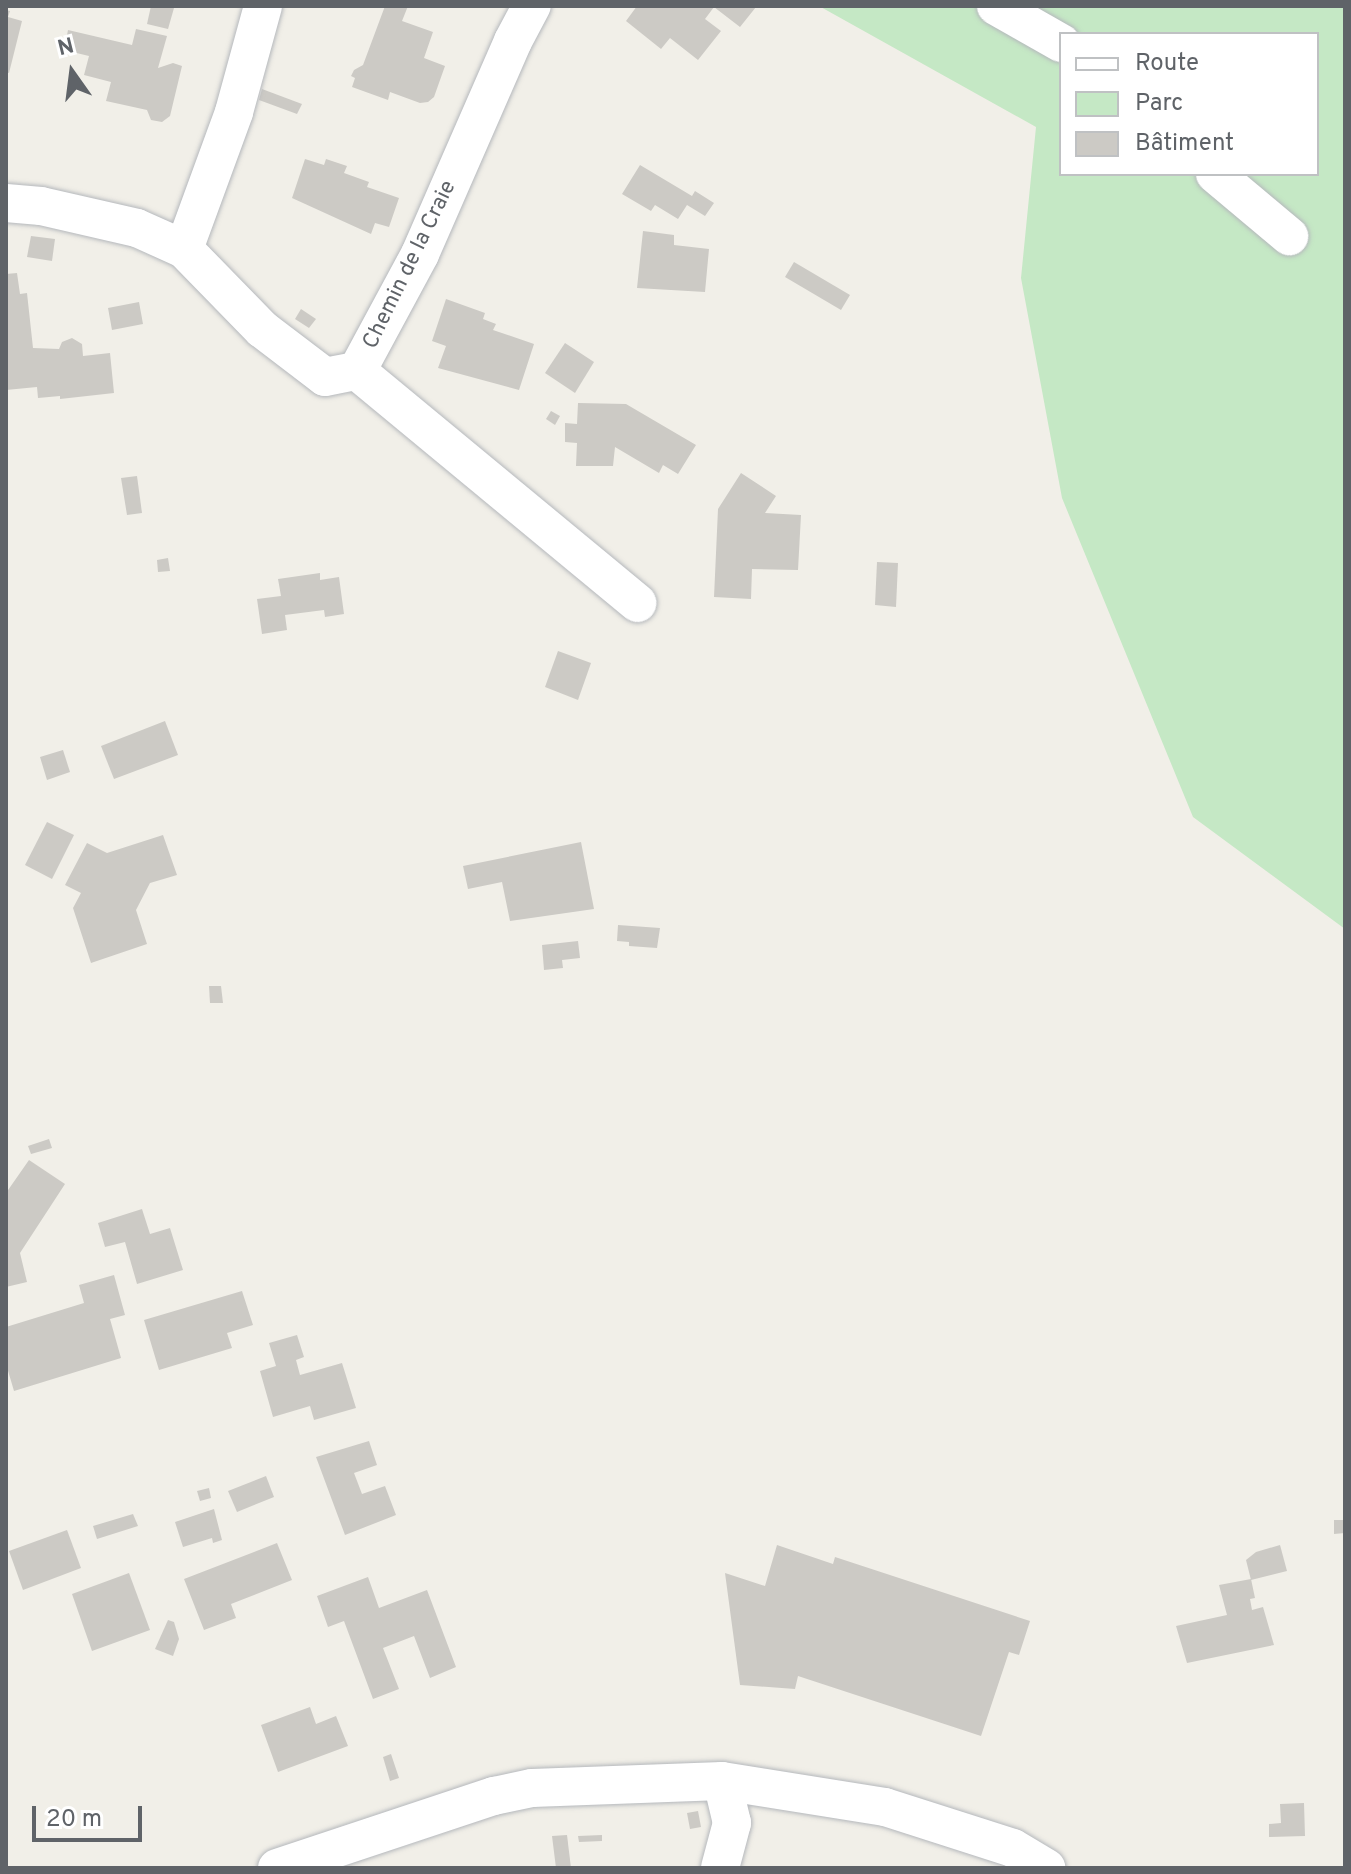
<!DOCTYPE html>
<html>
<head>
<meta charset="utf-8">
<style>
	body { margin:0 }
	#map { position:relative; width:1351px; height:1874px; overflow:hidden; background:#f1efe8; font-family:Overpass,sans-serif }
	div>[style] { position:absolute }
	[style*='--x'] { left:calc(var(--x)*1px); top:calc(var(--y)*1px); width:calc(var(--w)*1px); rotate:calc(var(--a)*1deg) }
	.green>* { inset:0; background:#c5e8c5 }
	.building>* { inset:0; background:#cccac5 }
	.roads { filter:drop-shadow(0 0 2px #b5b8bc) drop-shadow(0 0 2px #b5b8bc) }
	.minor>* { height:38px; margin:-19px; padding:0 19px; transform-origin:19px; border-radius:19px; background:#fff }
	span { translate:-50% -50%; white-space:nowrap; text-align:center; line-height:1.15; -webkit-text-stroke:6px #fff; paint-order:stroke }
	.street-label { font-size:22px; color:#5f6368 }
	.frame { position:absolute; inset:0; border:8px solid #5f6368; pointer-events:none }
	.legend { position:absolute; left:1059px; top:32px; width:260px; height:144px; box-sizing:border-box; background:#fff; border:2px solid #bfc1c3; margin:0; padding:10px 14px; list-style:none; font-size:24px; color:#5f6368 }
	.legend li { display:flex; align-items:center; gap:16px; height:40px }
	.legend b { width:40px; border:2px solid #bfc1c3 }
	.north { position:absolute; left:32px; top:32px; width:80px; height:80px; -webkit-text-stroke:6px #fff; paint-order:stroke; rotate:346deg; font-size:22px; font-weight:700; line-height:32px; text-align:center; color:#5f6368 }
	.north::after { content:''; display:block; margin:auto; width:28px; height:36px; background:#5f6368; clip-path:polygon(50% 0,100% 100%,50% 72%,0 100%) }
	.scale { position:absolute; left:32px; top:1806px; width:110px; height:36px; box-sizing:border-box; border:4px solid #5f6368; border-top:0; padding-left:10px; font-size:24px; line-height:28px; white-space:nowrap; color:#5f6368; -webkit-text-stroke:6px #fff; paint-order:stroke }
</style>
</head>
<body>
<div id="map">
	<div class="green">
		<div style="clip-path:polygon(evenodd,819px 6px,1345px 6px,1345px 929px,1193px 817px,1062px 498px,1021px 278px,1036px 127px,819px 6px,1061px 34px,1317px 34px,1317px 174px,1061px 174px,1061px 34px)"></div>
	</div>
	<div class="building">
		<div style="clip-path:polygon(151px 6px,174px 8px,168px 29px,147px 24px)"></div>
		<div style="clip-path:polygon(385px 6px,408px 6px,402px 21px,433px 32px,424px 58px,445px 66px,434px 97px,428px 102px,420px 103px,390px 92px,388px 100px,352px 87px,355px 78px,351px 76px,354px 70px,363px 65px)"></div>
		<div style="clip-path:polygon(637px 6px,755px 6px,756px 7px,740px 27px,714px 7px,705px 19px,721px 31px,698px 60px,670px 38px,661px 49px,626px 21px)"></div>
		<div style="clip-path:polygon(6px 10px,10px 11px,8px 17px,22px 21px,9px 73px,6px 72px)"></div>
		<div style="clip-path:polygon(136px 29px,167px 36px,158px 68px,173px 63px,182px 66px,170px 116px,162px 122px,151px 120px,147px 110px,106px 101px,111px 82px,84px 75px,89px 56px,64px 50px,68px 30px,132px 45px)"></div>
		<div style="clip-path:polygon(262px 89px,302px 104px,297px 114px,259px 100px)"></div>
		<div style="clip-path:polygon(305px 159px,324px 165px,326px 159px,347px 166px,344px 173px,369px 182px,367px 187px,399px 198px,389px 227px,375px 223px,371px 234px,292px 198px)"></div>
		<div style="clip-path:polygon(640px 165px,692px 196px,695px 191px,714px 203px,705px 216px,687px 205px,678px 219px,655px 205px,651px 211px,622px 194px)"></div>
		<div style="clip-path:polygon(643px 231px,674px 235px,674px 245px,709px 249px,705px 292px,637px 288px)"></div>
		<div style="clip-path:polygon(31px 236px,55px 239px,52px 261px,27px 257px)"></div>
		<div style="clip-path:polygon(794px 262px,850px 295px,841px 310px,785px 277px)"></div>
		<div style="clip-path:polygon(17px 273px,20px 294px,27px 293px,33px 348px,59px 349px,62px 342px,72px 338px,82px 344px,83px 356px,110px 353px,114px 393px,60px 399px,60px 396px,38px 398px,37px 387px,6px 390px,6px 274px)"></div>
		<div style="clip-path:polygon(446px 299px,485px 313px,483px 319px,496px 324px,493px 330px,534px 344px,519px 390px,438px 368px,446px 346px,432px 341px)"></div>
		<div style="clip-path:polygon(139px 302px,143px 324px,112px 330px,108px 308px)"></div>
		<div style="clip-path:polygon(301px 309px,316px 319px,309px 328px,295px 319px)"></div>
		<div style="clip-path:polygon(565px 343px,594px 362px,575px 393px,545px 373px)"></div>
		<div style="clip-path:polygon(578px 403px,626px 404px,696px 445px,678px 474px,663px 465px,659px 473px,615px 447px,613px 466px,576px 466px,577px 443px,565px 442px,565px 423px,577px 424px)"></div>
		<div style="clip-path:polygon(551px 411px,560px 416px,555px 425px,546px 419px)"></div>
		<div style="clip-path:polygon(741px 473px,776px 496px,765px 513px,801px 515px,798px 570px,752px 569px,751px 599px,714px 597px,718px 509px)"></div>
		<div style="clip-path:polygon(137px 476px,142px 513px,127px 515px,121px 478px)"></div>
		<div style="clip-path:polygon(168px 558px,170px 571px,158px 572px,157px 560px)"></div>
		<div style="clip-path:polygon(877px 562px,898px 563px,896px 607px,875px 605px)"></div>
		<div style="clip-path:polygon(320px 573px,320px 580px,339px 577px,344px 614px,325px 617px,324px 610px,285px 615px,287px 630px,262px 634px,257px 599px,281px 596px,278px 579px)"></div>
		<div style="clip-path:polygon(558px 651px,591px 663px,578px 700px,545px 687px)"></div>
		<div style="clip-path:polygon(165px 721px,178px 755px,114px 779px,101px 746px)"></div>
		<div style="clip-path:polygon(63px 750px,70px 772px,47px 780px,40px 757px)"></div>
		<div style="clip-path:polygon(47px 822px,74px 835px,52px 879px,25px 865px)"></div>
		<div style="clip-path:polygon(163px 835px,177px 875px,150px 883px,136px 910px,147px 944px,91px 963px,73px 908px,81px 893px,65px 885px,87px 843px,107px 853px)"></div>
		<div style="clip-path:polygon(581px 842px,594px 909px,510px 921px,502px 882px,468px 889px,463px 866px)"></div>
		<div style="clip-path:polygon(618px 925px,660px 928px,657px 948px,629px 946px,629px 942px,617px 941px)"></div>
		<div style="clip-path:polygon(578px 941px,580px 958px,562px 960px,563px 968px,544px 970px,542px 945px)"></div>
		<div style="clip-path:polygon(209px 986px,221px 986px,223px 1003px,210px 1003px)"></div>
		<div style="clip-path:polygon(49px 1139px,52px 1148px,31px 1154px,28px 1146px)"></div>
		<div style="clip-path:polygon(29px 1160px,65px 1184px,20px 1253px,27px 1282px,6px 1287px,6px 1193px)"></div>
		<div style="clip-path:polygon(142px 1209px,150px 1234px,170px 1228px,183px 1270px,137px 1284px,125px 1242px,105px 1247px,98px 1223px)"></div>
		<div style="clip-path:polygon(114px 1275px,125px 1315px,110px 1319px,121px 1358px,14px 1391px,6px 1364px,6px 1327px,84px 1303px,79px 1285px)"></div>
		<div style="clip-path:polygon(242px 1291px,253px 1325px,227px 1333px,232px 1348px,159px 1370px,144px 1320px)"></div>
		<div style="clip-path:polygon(297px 1335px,304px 1357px,296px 1360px,300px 1375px,342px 1363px,356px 1408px,314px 1420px,310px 1406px,273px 1417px,260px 1371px,276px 1366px,269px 1343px)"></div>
		<div style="clip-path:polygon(369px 1441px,377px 1465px,354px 1473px,362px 1494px,385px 1486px,396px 1515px,345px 1535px,316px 1457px)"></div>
		<div style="clip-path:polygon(266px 1476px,274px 1497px,237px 1512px,228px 1491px)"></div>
		<div style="clip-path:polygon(209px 1488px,211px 1498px,200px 1501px,197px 1491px)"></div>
		<div style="clip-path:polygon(214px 1509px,222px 1540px,213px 1543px,212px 1538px,183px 1547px,175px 1522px)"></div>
		<div style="clip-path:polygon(133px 1514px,138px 1526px,97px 1539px,93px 1526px)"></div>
		<div style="clip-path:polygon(1334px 1520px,1345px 1520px,1345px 1533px,1334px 1534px)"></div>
		<div style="clip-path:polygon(67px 1530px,81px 1568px,23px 1590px,9px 1551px)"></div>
		<div style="clip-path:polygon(277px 1543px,292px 1580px,231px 1604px,236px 1618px,204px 1630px,184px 1579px)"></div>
		<div style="clip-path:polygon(777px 1545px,833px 1564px,835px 1557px,1030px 1621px,1019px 1655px,1009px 1652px,981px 1736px,798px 1676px,795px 1689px,740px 1685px,725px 1573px,765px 1586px)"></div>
		<div style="clip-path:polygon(1280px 1545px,1287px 1571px,1251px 1580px,1246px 1560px,1256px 1552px)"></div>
		<div style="clip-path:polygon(129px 1573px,150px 1630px,92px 1651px,72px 1594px)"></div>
		<div style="clip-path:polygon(368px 1577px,379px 1608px,427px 1590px,456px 1667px,430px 1678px,414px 1636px,383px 1648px,399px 1689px,373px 1699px,344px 1621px,328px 1627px,317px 1596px)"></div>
		<div style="clip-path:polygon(1251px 1579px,1255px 1598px,1250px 1599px,1252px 1610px,1263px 1607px,1274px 1645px,1187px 1663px,1176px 1626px,1227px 1615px,1219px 1585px)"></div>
		<div style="clip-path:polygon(168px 1620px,174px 1622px,179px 1639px,173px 1656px,155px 1649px)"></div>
		<div style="clip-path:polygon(310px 1707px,316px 1724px,336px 1716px,348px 1746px,278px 1772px,261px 1725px)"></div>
		<div style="clip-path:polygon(391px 1754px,399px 1778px,390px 1781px,383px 1757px)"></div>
		<div style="clip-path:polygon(1304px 1803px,1305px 1836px,1269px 1837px,1269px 1824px,1281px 1823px,1280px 1804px)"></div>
		<div style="clip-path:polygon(698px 1811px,701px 1827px,690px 1829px,687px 1813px)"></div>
		<div style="clip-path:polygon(567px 1835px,571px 1868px,556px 1868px,552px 1836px)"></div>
		<div style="clip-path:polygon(602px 1835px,602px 1841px,579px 1842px,578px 1836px)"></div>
	</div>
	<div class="roads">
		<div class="minor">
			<div style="--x:996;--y:6;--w:75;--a:29.6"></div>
			<div style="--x:1215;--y:174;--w:97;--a:40"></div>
			<div style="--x:6;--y:203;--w:35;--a:5"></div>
			<div style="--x:41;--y:206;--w:98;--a:12.9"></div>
			<div style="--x:137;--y:228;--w:51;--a:24.1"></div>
			<div style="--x:184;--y:249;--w:112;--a:45.7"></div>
			<div style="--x:262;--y:329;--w:79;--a:37.3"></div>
			<div style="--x:325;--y:377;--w:33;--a:-11"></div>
			<div style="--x:357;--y:371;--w:133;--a:-61.7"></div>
			<div style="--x:420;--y:254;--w:232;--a:-66.4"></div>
			<div style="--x:513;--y:41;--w:40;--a:-62"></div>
			<div style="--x:184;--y:249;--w:146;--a:-69.9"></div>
			<div style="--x:234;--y:112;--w:110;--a:-74.7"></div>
			<div style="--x:357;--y:371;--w:364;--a:39.6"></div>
			<div style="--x:277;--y:1868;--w:229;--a:-18.4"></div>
			<div style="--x:494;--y:1796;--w:39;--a:-12"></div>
			<div style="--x:532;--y:1788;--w:190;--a:-2.1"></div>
			<div style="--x:722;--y:1781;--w:165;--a:9.1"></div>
			<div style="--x:885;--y:1807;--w:134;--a:17.8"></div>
			<div style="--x:1013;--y:1848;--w:39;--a:31"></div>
			<div style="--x:720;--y:1868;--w:47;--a:-75.1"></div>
			<div style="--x:732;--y:1823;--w:43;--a:-103.4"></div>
		</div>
	</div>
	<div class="street-label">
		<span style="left:410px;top:265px;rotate:-64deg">Chemin de la Craie</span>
	</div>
	<div class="frame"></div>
	<ul class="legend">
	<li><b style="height:10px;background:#fff"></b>Route</li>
	<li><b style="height:22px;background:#c5e8c5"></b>Parc</li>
	<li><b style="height:22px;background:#cccac5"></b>Bâtiment</li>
	</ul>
	<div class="north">N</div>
	<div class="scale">20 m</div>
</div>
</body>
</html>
